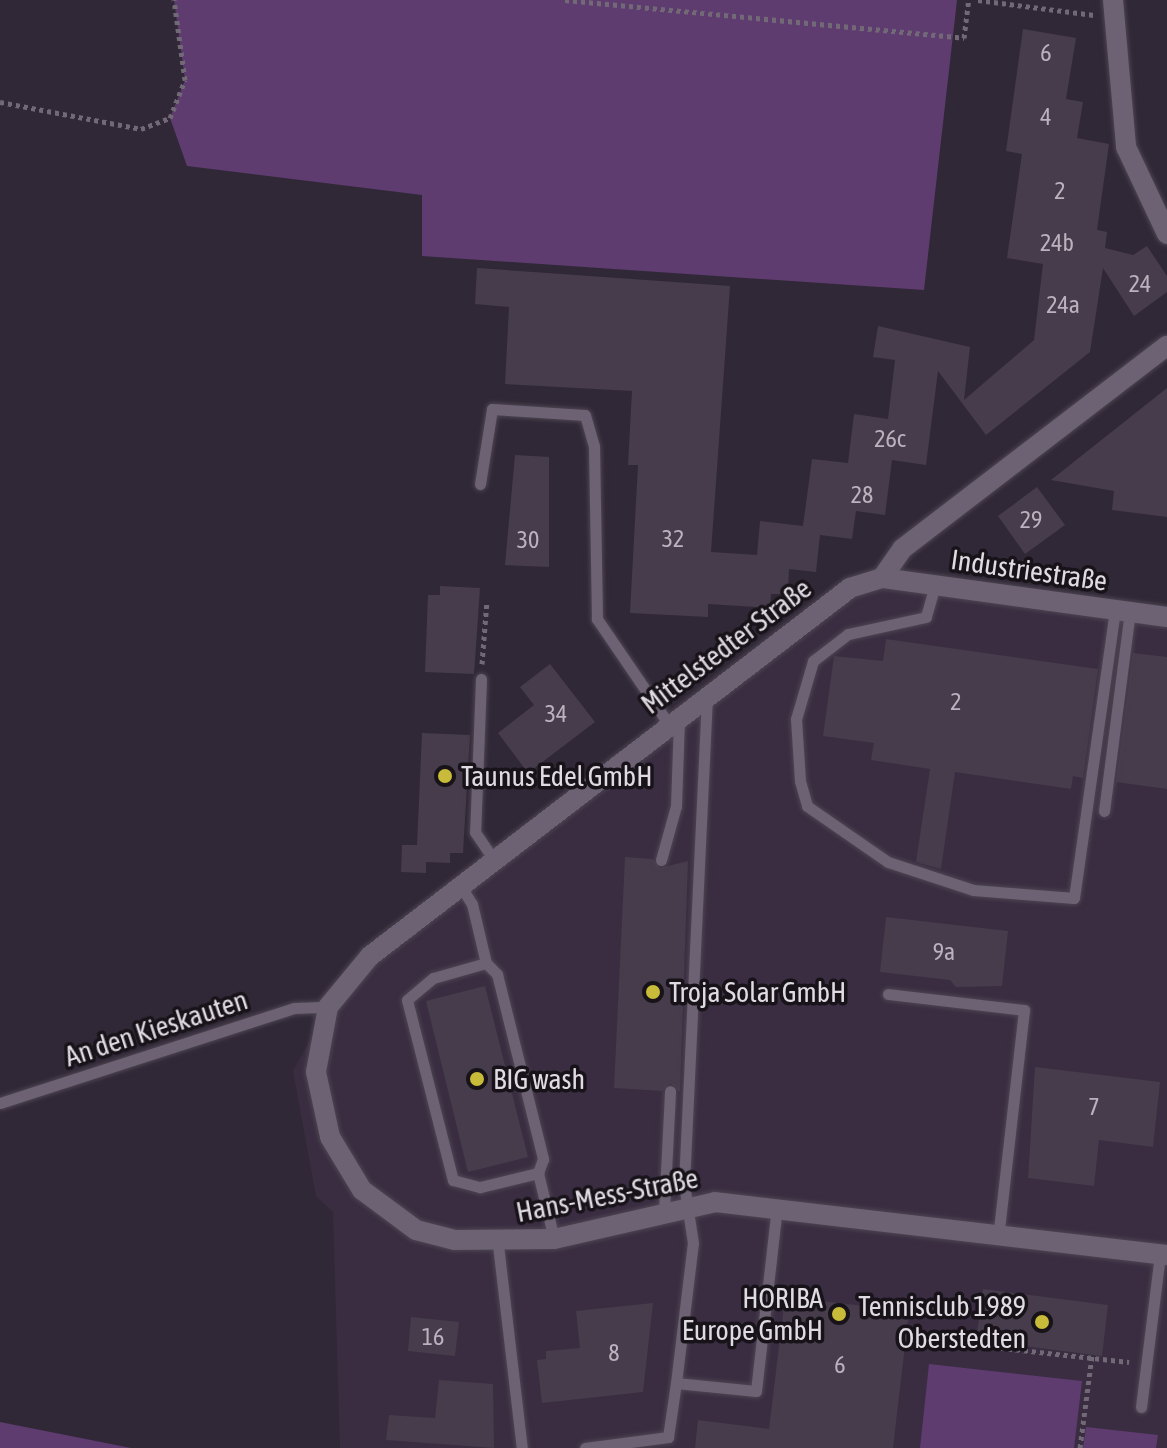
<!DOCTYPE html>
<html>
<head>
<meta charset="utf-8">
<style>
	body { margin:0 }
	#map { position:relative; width:1167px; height:1448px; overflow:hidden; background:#312837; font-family:"Asap Condensed",sans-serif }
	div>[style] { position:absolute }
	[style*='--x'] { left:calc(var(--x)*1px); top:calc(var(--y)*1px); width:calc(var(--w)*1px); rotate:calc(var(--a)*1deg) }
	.built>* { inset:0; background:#3a2d42 }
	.green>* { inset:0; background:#5e3c70 }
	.building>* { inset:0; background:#463c4c }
	.path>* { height:5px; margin-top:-2.5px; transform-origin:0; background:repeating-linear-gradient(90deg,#716976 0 4px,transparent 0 8px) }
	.roads { filter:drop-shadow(0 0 2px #4d4551) drop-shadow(0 0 2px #4d4551) }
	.lane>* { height:11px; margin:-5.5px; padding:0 5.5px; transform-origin:5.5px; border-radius:5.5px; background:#6c6273 }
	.street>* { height:20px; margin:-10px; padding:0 10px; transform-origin:10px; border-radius:10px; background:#6c6273 }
	.dots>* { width:22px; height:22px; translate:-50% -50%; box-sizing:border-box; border:4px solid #171319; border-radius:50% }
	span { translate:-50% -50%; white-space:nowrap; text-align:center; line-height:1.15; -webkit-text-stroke:7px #171319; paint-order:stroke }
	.number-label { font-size:24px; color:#bab2bd }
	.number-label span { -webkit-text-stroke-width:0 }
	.street-label { font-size:28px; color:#e0dae3 }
	.poi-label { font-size:28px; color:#e0dae3 }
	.left { translate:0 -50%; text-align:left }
	.right { translate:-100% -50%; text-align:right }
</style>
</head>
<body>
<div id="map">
	<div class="built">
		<div style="clip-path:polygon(865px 581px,1167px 617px,1167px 1448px,340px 1448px,333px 1212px,316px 1196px,293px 1071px,328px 1007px,352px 973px)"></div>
	</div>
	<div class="green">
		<div style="clip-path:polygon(174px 0,957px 0,924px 290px,422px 256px,422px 195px,187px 166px,170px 118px,185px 80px)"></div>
		<div style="clip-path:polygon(929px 1364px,1082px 1381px,1074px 1448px,920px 1448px)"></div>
		<div style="clip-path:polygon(0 1422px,131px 1448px,0 1448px)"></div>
		<div style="clip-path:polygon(1086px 1427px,1158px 1435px,1156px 1448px,1083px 1448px)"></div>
	</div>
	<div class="building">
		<div style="clip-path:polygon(1023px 29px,1076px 38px,1066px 99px,1083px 102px,1077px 138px,1109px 144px,1097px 230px,1107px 232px,1105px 248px,1133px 255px,1147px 246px,1167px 276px,1167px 292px,1134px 316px,1103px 268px,1090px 352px,986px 435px,938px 371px,926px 465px,892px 460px,885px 515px,856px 511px,852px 539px,820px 535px,816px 572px,789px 569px,788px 594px,771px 594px,770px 608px,708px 604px,708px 617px,630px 613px,638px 465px,628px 465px,632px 391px,505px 384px,509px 307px,475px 304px,477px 268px,730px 286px,711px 552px,757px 555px,760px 521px,803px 526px,812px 459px,848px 463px,854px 414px,888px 419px,895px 360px,873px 357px,878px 326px,970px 347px,964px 400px,1034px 340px,1043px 264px,1007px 258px,1022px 154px,1006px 151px)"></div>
		<div style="clip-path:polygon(1167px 388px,1167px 517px,1112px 510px,1114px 491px,1051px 480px)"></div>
		<div style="clip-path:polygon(515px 455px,549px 457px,549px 567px,505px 565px)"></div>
		<div style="clip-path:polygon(1037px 487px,1065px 525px,1025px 554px,998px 516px)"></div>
		<div style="clip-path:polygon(440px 586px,480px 588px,474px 674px,425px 672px,428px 595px,440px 595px)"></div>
		<div style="clip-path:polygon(886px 639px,1098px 669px,1083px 778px,1073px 776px,1071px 789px,955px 772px,941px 869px,916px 862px,930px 769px,871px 760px,874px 743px,823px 736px,834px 656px,883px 661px)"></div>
		<div style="clip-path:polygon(1133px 653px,1167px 657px,1167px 789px,1116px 782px)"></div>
		<div style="clip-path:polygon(550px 664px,595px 722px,528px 773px,498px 733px,534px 705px,520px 687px)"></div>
		<div style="clip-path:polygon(422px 733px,470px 735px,463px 853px,450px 853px,450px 863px,426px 862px,426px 873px,401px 872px,402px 845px,417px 845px)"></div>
		<div style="clip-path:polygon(625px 857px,653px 859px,660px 868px,688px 861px,680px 1092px,670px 1083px,662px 1091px,614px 1088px)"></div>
		<div style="clip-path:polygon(886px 917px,1008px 931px,1002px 986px,956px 987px,950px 980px,880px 972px)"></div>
		<div style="clip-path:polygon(485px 986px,528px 1157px,468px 1172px,426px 1001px)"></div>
		<div style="clip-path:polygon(1035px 1067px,1160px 1082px,1153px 1147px,1099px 1140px,1094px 1186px,1028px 1178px)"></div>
		<div style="clip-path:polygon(983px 1289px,1108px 1305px,1102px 1356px,976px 1340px)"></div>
		<div style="clip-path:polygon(785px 1297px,909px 1311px,893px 1448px,695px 1448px,698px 1420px,769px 1429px)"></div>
		<div style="clip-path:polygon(653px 1303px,643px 1392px,542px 1403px,537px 1360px,546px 1359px,546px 1351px,580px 1348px,576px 1311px)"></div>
		<div style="clip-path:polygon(411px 1317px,459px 1322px,455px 1356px,408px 1351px)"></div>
		<div style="clip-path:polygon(439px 1380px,493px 1384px,494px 1448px,386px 1440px,389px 1415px,435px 1418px)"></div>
	</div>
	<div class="path">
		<div style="--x:565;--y:0;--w:401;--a:5.4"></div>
		<div style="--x:964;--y:38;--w:38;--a:-83"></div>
		<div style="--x:978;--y:0;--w:117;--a:7.4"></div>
		<div style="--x:0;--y:102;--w:144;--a:10.8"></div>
		<div style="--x:141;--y:129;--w:31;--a:-21"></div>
		<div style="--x:170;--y:118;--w:41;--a:-68.5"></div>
		<div style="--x:185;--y:80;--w:81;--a:-97.8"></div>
		<div style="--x:482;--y:664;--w:63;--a:-85.5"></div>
		<div style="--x:976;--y:1345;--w:154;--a:6.3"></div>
		<div style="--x:1080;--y:1448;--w:93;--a:-82.6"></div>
	</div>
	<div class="roads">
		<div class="lane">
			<div style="--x:480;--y:484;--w:76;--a:-80.9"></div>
			<div style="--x:492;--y:409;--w:93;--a:3.7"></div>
			<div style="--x:585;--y:415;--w:32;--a:74"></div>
			<div style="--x:594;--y:446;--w:173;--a:89"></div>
			<div style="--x:597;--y:619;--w:126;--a:55.7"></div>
			<div style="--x:935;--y:585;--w:33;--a:106"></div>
			<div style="--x:926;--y:617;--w:80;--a:167.7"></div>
			<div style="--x:848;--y:634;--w:44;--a:142.4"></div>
			<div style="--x:813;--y:661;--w:60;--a:106.3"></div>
			<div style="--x:796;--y:719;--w:62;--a:86.3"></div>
			<div style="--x:800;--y:781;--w:26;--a:74"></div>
			<div style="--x:807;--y:806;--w:98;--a:34.7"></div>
			<div style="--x:888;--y:862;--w:89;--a:18.2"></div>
			<div style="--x:973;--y:890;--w:101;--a:4.5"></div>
			<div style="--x:1074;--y:898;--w:291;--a:-81.9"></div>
			<div style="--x:481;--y:679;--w:153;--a:92.2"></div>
			<div style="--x:475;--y:832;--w:32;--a:56"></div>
			<div style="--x:1104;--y:811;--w:201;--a:-82.6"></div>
			<div style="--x:661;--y:860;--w:56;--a:-74.5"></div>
			<div style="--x:676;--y:806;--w:87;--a:-88"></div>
			<div style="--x:460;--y:885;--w:22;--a:58"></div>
			<div style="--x:472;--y:904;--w:61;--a:76.7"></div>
			<div style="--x:486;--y:963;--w:16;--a:45"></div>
			<div style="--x:497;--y:974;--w:191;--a:76"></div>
			<div style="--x:543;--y:1159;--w:15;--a:110"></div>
			<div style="--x:538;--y:1173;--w:68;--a:76.4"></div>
			<div style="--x:486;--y:963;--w:55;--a:164.2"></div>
			<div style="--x:433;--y:978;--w:34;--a:140"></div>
			<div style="--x:407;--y:1000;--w:186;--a:75.7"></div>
			<div style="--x:453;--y:1180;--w:28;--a:15"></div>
			<div style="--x:480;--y:1187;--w:60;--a:-13.6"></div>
			<div style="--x:888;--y:994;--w:137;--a:6.7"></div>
			<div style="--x:1024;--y:1010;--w:228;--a:96.5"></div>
			<div style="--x:0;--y:1103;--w:309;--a:-17.9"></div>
			<div style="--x:294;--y:1008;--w:34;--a:-2"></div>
			<div style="--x:664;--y:1211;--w:120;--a:-87.1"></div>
			<div style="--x:498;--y:1245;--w:204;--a:83.3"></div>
			<div style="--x:676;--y:1383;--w:141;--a:-83.1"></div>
			<div style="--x:693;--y:1243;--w:60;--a:-98.7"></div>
			<div style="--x:684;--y:1184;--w:486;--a:-87.3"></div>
			<div style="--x:1141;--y:1407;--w:154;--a:-82.9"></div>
			<div style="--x:585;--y:1448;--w:84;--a:-7.5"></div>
			<div style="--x:668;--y:1437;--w:55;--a:-81.6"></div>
			<div style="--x:676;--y:1383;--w:80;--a:5.7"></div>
			<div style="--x:756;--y:1391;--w:184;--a:-83.5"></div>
		</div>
		<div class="street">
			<div style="--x:1113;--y:0;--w:148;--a:84.9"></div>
			<div style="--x:1126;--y:147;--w:96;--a:64.8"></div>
			<div style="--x:882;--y:578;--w:35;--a:-55"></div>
			<div style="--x:902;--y:549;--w:334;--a:-37.5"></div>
			<div style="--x:1167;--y:617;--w:288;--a:-172.2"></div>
			<div style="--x:882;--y:578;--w:34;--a:163"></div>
			<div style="--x:850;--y:588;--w:605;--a:142.52"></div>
			<div style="--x:370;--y:956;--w:66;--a:129.5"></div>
			<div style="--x:328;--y:1007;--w:66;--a:100.5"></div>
			<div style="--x:316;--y:1072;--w:66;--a:77.8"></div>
			<div style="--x:330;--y:1137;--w:62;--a:58.9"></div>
			<div style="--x:362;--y:1190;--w:67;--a:36.5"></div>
			<div style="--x:416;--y:1230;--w:40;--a:14.4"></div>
			<div style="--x:455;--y:1240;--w:99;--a:-0.6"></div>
			<div style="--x:554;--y:1239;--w:165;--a:-12.9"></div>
			<div style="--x:715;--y:1202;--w:455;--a:6.7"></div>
		</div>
	</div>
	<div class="dots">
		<div style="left:445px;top:776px;background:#c9bb3a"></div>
		<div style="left:653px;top:992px;background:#c9bb3a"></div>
		<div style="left:477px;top:1079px;background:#c9bb3a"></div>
		<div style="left:839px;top:1314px;background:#c9bb3a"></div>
		<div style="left:1042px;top:1322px;background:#c9bb3a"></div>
	</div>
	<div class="number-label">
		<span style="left:1046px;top:53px">6</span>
		<span style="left:1046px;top:117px">4</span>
		<span style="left:1060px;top:191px">2</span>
		<span style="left:1057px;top:243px">24b</span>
		<span style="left:1140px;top:284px">24</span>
		<span style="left:1063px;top:305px">24a</span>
		<span style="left:890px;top:439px">26c</span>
		<span style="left:862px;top:495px">28</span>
		<span style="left:1031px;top:520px">29</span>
		<span style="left:673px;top:539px">32</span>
		<span style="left:528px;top:540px">30</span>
		<span style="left:956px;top:702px">2</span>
		<span style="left:556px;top:714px">34</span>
		<span style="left:944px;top:952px">9a</span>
		<span style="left:1094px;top:1107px">7</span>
		<span style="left:433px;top:1337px">16</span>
		<span style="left:614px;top:1353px">8</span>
		<span style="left:840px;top:1365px">6</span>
	</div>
	<div class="street-label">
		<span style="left:1029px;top:570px;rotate:8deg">Industriestraße</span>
		<span style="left:726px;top:646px;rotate:-37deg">Mittelstedter Straße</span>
		<span style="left:156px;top:1028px;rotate:-18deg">An den Kieskauten</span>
		<span style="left:607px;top:1195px;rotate:-11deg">Hans-Mess-Straße</span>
	</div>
	<div class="poi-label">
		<span class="left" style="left:461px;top:776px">Taunus Edel GmbH</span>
		<span class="left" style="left:669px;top:992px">Troja Solar GmbH</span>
		<span class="left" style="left:493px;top:1079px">BIG wash</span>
		<span class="right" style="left:823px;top:1314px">HORIBA<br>Europe GmbH</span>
		<span class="right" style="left:1026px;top:1322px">Tennisclub 1989<br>Oberstedten</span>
	</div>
</div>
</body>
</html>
